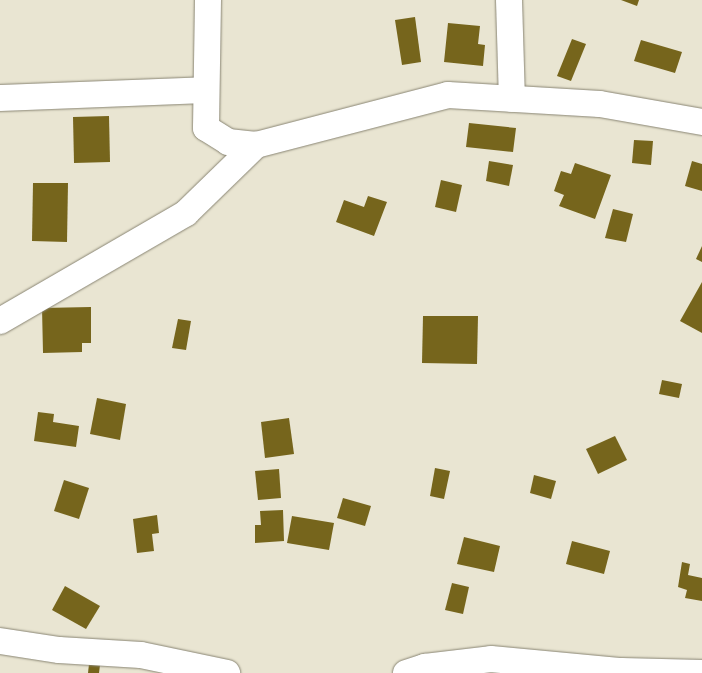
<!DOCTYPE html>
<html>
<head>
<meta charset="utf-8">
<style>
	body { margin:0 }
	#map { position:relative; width:702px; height:673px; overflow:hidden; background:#e9e5d2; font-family:"DM Sans",sans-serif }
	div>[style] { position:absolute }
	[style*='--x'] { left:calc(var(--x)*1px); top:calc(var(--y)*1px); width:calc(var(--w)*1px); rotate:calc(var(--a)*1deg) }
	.building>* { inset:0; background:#76651c }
	.roads { filter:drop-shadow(0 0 1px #898573) drop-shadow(0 0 1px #898573) }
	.minor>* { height:26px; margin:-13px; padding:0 13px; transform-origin:13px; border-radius:13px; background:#fff }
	span { translate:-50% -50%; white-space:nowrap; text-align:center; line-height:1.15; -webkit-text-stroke:5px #e9e5d2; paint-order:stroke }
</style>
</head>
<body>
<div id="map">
	<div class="building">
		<div style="clip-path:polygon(621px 0,639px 0,637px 6px)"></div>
		<div style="clip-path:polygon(415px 17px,421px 62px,402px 65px,395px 20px)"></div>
		<div style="clip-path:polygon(448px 23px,480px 26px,478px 44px,485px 45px,483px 66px,444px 62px)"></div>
		<div style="clip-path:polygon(572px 39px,586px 44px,571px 81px,557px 76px)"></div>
		<div style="clip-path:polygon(641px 40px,682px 52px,675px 73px,634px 61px)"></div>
		<div style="clip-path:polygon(109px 116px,110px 162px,74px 163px,73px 117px)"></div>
		<div style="clip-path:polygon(469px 123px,516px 128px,513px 152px,466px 147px)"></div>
		<div style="clip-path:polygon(634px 140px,653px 141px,651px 165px,632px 163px)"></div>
		<div style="clip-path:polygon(489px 161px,513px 165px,509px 186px,486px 181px)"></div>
		<div style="clip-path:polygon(692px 161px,702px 164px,702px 191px,685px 186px)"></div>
		<div style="clip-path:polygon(575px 163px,611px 175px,595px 219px,559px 206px,564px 195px,554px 191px,561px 171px,571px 174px)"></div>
		<div style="clip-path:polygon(441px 180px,462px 185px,456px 212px,435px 207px)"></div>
		<div style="clip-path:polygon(33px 183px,68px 183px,67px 242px,32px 241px)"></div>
		<div style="clip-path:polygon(368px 196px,387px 202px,374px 236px,336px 222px,344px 200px,364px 207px)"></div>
		<div style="clip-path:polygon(613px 209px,633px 214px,626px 242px,605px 238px)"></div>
		<div style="clip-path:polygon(702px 246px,702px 262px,696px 259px)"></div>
		<div style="clip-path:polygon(702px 282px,702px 333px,680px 321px)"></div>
		<div style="clip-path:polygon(91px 307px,91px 343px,82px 343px,82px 352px,43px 353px,42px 308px)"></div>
		<div style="clip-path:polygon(423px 316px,478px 316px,477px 364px,422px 363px)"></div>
		<div style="clip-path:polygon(178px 319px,191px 321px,186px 350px,172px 348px)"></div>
		<div style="clip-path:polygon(662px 380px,682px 384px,679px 398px,659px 394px)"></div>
		<div style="clip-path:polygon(97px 398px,126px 404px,120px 440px,90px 434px)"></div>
		<div style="clip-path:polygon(38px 412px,54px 414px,53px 422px,79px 426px,76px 447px,34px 441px)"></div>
		<div style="clip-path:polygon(289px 418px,294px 454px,265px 458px,261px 422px)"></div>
		<div style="clip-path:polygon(615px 436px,627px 460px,598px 474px,586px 449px)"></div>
		<div style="clip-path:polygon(435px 468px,450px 471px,444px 499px,430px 496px)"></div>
		<div style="clip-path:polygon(279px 469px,281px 498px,258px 500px,255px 471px)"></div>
		<div style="clip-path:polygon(534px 475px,556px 481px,551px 499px,530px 493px)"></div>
		<div style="clip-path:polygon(64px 480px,89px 488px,79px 519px,54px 511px)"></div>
		<div style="clip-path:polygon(343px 498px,371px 506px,365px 526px,337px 518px)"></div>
		<div style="clip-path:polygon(283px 510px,284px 541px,255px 543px,255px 525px,261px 525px,260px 511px)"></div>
		<div style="clip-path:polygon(157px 515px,159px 533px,152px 534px,154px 551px,137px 553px,133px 519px)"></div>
		<div style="clip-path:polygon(292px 516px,334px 523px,329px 550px,287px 543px)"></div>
		<div style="clip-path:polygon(464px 537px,500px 546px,494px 572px,457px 564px)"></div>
		<div style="clip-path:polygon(572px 541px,610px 551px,604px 574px,566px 564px)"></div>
		<div style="clip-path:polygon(682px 562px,690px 564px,688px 575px,702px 578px,702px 601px,685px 598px,687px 590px,678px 587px)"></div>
		<div style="clip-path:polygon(452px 583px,469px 587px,463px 614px,445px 610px)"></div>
		<div style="clip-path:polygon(65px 586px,100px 606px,86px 629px,52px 610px)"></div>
		<div style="clip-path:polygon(89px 664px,100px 665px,99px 673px,88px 673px)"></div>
	</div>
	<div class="roads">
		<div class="minor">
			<div style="--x:208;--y:0;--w:128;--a:90.9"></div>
			<div style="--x:206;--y:128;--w:26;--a:32"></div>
			<div style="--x:228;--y:142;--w:28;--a:6"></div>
			<div style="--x:256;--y:145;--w:198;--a:-14.6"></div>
			<div style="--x:448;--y:95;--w:152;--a:3.4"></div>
			<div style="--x:600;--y:104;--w:104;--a:10"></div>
			<div style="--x:509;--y:0;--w:99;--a:88.3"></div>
			<div style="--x:0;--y:98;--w:205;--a:-2.2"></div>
			<div style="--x:0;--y:321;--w:215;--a:-30.1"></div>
			<div style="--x:186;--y:213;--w:98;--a:-44.2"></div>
			<div style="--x:0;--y:641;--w:60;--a:8.7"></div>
			<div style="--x:59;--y:650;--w:82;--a:3.5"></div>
			<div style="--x:141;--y:655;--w:88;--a:11.8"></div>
			<div style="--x:406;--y:673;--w:20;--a:-18"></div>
			<div style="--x:425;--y:667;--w:66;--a:-6.9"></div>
			<div style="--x:491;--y:659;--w:131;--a:5.3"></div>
			<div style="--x:621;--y:671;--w:81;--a:1.4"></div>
		</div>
	</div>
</div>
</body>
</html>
